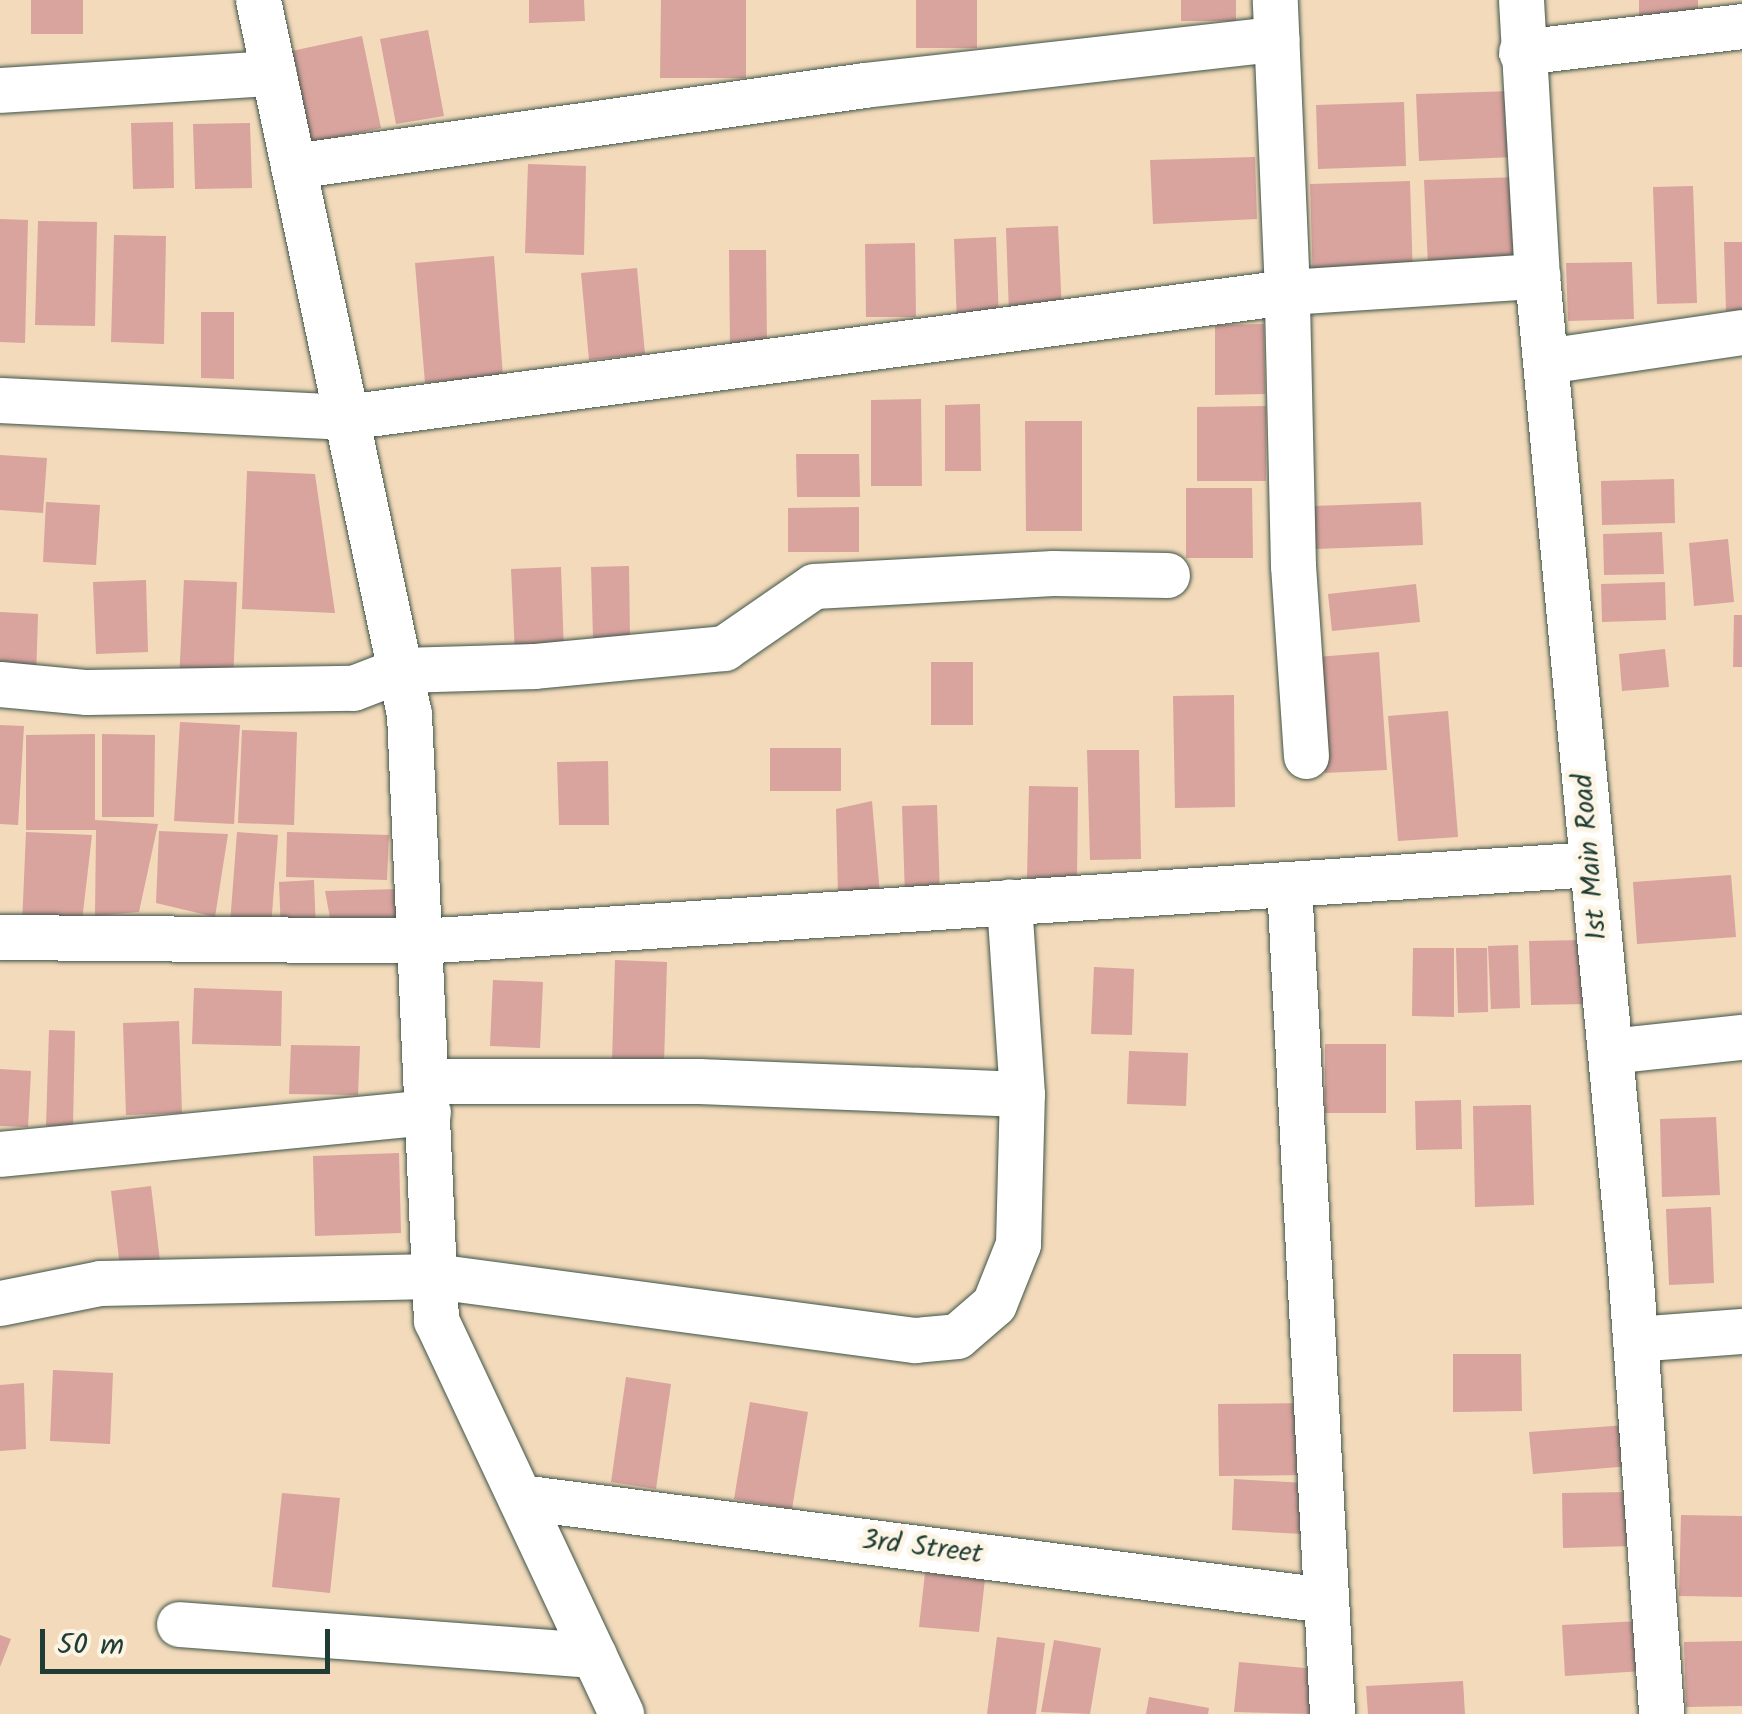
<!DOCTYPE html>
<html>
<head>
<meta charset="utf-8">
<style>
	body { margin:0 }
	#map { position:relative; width:1742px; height:1714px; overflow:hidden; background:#f3dabb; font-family:Kalam,sans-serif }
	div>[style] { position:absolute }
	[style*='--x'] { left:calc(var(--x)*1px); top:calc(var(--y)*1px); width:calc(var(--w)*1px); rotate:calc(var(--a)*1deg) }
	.building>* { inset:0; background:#d9a39e }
	.roads { filter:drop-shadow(0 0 2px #3f5548) drop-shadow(0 0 2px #3f5548) }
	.minor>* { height:45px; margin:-22.5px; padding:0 22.5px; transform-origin:22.5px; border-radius:22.5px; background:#fff }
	span { translate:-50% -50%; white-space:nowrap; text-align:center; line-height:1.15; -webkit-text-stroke:10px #fcf5e5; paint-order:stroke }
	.street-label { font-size:28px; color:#1f3d34 }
	.scale { position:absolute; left:40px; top:1629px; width:290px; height:45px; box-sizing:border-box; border:5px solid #1f3d34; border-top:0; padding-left:12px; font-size:30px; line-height:35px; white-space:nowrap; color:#1f3d34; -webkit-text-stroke:8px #fcf5e5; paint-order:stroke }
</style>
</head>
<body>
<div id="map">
	<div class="building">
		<div style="clip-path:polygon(31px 0,83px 0,83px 34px,31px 34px)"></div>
		<div style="clip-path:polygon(529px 0,584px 0,585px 21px,529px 23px)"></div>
		<div style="clip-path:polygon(661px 0,746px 0,746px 78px,660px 78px)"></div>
		<div style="clip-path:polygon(916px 0,977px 0,977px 48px,916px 48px)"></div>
		<div style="clip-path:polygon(1181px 0,1236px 0,1236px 21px,1181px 21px)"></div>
		<div style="clip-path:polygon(1639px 0,1698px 0,1698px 25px,1639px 25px)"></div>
		<div style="clip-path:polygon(428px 30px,444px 116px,396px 124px,380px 39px)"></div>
		<div style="clip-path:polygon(362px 36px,381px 128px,307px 144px,287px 52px)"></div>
		<div style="clip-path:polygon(1513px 91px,1515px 157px,1419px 161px,1416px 94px)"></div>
		<div style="clip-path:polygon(1404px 102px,1406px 166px,1318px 169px,1316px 105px)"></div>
		<div style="clip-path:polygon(173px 122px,174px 188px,133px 189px,131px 123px)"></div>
		<div style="clip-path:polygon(250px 123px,252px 188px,195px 189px,193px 124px)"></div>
		<div style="clip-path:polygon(1255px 157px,1257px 219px,1153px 224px,1150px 160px)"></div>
		<div style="clip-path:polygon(528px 164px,586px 166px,584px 255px,525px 253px)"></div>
		<div style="clip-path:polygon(1520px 177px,1524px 262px,1428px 265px,1424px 180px)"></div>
		<div style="clip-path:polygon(1410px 181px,1413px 280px,1313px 283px,1310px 184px)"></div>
		<div style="clip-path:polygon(1693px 186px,1697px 303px,1657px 304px,1653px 187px)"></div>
		<div style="clip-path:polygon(0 219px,28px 220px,25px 343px,0 342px)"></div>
		<div style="clip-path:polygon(38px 221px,97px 222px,95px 326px,35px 325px)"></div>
		<div style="clip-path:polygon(1058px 226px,1062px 312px,1009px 314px,1006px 228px)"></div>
		<div style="clip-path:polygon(114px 235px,166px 236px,164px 344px,111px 342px)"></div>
		<div style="clip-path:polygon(996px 237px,999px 323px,957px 325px,954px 239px)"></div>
		<div style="clip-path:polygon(1724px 242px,1742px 242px,1742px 310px,1726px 311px)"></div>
		<div style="clip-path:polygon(915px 243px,916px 317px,866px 317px,865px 244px)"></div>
		<div style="clip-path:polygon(729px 250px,766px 250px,767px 347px,730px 347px)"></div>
		<div style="clip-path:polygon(494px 256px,503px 376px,425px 383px,415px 263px)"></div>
		<div style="clip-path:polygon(1632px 262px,1634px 319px,1568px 321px,1566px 263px)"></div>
		<div style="clip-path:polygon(637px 268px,645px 354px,589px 360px,581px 273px)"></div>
		<div style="clip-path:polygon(201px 312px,234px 312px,234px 379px,201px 378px)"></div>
		<div style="clip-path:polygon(1264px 324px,1265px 394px,1215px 395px,1215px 325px)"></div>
		<div style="clip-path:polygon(921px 399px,922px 486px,871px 486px,871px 400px)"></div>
		<div style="clip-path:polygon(980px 404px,981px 471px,945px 471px,945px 405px)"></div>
		<div style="clip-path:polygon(1266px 406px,1266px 481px,1197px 481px,1197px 407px)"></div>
		<div style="clip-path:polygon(1025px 421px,1082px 421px,1082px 531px,1026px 531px)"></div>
		<div style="clip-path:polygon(796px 454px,859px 454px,860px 497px,797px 497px)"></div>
		<div style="clip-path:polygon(0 455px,47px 458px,43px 513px,0 510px)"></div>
		<div style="clip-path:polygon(247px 471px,315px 474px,335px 613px,242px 609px)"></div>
		<div style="clip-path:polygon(1674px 479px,1675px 523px,1602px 525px,1601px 481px)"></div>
		<div style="clip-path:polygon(1186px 488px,1252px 488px,1253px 558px,1186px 558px)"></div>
		<div style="clip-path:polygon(46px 502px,100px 505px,96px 565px,43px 562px)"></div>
		<div style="clip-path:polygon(1421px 502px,1423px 545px,1315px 549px,1313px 506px)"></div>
		<div style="clip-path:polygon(859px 507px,859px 552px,788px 552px,788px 508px)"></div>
		<div style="clip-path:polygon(1662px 532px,1664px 574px,1604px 575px,1603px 534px)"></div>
		<div style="clip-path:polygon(1728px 539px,1734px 602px,1694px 606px,1689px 543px)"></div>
		<div style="clip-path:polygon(629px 566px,630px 637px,593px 638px,591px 567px)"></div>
		<div style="clip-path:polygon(561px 567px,564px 653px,515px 655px,511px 569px)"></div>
		<div style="clip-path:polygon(146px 580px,148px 652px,96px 654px,93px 582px)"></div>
		<div style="clip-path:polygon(184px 580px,237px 582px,233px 684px,179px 681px)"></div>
		<div style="clip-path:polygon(1665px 582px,1666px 620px,1602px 622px,1601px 584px)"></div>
		<div style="clip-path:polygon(1416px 584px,1420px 622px,1332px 631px,1328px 594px)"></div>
		<div style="clip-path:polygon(0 612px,38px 614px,36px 678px,0 676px)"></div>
		<div style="clip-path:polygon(1734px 615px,1742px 615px,1742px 667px,1733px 667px)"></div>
		<div style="clip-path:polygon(1665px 649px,1669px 687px,1622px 691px,1619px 654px)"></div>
		<div style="clip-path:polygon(1379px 652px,1387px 770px,1325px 773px,1317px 657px)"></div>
		<div style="clip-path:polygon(931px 662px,973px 662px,973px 725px,931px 725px)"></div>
		<div style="clip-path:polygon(1234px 695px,1235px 807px,1175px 808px,1173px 696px)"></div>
		<div style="clip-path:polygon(1448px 711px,1458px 837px,1398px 841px,1388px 716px)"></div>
		<div style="clip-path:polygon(180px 722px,240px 725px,234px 824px,174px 821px)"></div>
		<div style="clip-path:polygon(0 725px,24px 726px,18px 825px,0 824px)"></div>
		<div style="clip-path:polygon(242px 730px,297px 732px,294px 825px,238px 823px)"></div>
		<div style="clip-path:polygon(95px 734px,95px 820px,158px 824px,139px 912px,95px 916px,96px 830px,26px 830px,26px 735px)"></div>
		<div style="clip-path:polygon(102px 734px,155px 735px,154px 817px,102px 817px)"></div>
		<div style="clip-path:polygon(770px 748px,841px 748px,841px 791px,770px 791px)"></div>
		<div style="clip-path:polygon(1087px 750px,1139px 750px,1141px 859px,1090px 860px)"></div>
		<div style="clip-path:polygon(608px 761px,609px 825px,559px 825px,557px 762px)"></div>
		<div style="clip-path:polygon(1029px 786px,1078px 787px,1077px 880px,1027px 878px)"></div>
		<div style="clip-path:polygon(872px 801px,880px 894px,838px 896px,836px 809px)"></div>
		<div style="clip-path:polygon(937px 805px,940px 895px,905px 896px,902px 806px)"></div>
		<div style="clip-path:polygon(159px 831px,228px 834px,215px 917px,156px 903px)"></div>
		<div style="clip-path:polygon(26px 832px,92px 835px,82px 921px,22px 925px)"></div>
		<div style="clip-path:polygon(237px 832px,278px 835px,271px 927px,230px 924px)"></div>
		<div style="clip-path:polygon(287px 832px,389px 835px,387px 880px,286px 877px)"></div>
		<div style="clip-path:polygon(1731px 875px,1736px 937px,1637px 944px,1633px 882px)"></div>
		<div style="clip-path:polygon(314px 880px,316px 933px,281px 933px,279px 882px)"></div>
		<div style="clip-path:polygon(399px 889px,395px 925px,331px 923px,325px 891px)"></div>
		<div style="clip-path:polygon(1587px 940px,1588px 1004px,1531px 1005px,1529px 941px)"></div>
		<div style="clip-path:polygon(1518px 945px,1520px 1008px,1491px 1009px,1488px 946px)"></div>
		<div style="clip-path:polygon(1413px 948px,1454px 948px,1454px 1017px,1412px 1016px)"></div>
		<div style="clip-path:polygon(1456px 948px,1487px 948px,1488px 1012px,1458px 1013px)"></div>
		<div style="clip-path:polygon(615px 960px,667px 962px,664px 1064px,612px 1062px)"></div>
		<div style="clip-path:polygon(1094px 967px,1134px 969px,1132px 1035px,1091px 1034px)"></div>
		<div style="clip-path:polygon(493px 980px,543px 982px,540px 1048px,490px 1046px)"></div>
		<div style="clip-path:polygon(194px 988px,282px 991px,281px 1046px,192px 1044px)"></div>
		<div style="clip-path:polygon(179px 1021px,182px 1113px,126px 1115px,123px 1023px)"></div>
		<div style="clip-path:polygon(49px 1030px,75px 1031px,73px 1126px,46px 1126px)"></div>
		<div style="clip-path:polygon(1325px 1044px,1386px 1044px,1386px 1113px,1325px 1113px)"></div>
		<div style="clip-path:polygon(291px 1045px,360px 1046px,358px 1095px,289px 1094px)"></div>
		<div style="clip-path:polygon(1129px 1051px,1188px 1053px,1186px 1106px,1127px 1104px)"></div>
		<div style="clip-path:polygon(0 1069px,31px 1071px,28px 1127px,0 1126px)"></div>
		<div style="clip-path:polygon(1461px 1100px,1462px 1149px,1416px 1150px,1415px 1101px)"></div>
		<div style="clip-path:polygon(1531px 1105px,1534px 1205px,1475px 1207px,1473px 1106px)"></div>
		<div style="clip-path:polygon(1716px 1117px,1720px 1195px,1662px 1197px,1660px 1119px)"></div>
		<div style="clip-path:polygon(399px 1153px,401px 1233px,315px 1236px,313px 1156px)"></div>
		<div style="clip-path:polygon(151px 1186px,160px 1261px,120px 1267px,111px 1191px)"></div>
		<div style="clip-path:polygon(1711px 1207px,1714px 1283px,1669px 1285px,1666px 1209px)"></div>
		<div style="clip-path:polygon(1453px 1354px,1521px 1354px,1522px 1411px,1453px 1412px)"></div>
		<div style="clip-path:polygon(53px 1370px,113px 1373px,110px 1444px,50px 1441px)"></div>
		<div style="clip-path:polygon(626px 1377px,671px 1384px,656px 1489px,611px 1482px)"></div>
		<div style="clip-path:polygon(24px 1383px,26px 1449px,0 1451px,0 1385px)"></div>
		<div style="clip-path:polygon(750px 1402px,808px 1412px,792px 1509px,734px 1499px)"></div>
		<div style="clip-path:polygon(1305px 1403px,1306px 1475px,1219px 1476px,1218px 1404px)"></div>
		<div style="clip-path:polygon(1627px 1425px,1631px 1466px,1533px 1474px,1529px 1432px)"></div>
		<div style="clip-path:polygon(1234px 1479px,1305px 1483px,1302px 1534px,1232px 1530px)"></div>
		<div style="clip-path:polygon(1630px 1492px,1632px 1546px,1563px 1548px,1562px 1493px)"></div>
		<div style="clip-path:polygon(282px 1493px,340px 1498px,330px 1593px,272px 1587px)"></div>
		<div style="clip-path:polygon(1681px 1515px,1742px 1516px,1742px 1597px,1679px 1596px)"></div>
		<div style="clip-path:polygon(925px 1573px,985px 1579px,979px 1632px,919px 1627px)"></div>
		<div style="clip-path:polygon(1640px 1621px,1643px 1671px,1565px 1676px,1562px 1625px)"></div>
		<div style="clip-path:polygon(0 1635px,11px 1639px,0 1667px)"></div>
		<div style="clip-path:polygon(997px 1637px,1045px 1643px,1036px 1714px,987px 1714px)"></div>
		<div style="clip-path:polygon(1054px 1640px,1101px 1648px,1090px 1714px,1041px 1712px)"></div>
		<div style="clip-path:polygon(1742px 1641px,1742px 1706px,1686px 1707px,1684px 1642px)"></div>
		<div style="clip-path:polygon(1239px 1662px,1316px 1669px,1311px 1714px,1234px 1712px)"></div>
		<div style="clip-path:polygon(1463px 1681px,1465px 1714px,1368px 1714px,1366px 1686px)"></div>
		<div style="clip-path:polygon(1149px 1697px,1209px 1708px,1208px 1714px,1146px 1714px)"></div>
	</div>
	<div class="roads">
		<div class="minor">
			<div style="--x:258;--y:0;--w:730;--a:78.06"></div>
			<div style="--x:409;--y:714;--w:607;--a:87.45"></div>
			<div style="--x:436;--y:1320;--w:435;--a:64.8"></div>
			<div style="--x:1521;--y:0;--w:276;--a:86.7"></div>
			<div style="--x:1537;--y:276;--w:995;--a:84.64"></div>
			<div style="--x:1630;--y:1267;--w:448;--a:86"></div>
			<div style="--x:1521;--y:52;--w:223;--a:-6.7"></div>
			<div style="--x:0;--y:90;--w:274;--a:-3.6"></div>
			<div style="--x:293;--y:166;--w:577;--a:-8.07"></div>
			<div style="--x:864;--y:85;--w:415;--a:-6.4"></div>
			<div style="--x:1546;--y:361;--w:198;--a:-8.4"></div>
			<div style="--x:0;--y:400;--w:346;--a:2.8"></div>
			<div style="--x:346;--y:417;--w:949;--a:-7.57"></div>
			<div style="--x:1287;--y:292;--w:292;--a:-92.4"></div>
			<div style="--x:0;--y:684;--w:87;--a:5.3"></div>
			<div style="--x:87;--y:692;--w:266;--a:-0.9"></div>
			<div style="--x:353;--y:688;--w:50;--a:-21"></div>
			<div style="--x:400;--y:670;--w:134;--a:-1.7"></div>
			<div style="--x:534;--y:666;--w:191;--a:-5.4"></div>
			<div style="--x:724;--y:648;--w:109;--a:-34.6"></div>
			<div style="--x:814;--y:586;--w:239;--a:-3.1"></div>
			<div style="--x:1053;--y:573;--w:114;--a:1"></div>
			<div style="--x:1306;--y:756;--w:190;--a:-93.9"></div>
			<div style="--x:1293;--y:566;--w:274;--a:-91.3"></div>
			<div style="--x:1287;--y:292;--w:251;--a:-3.7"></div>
			<div style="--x:1289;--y:884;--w:831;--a:87.03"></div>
			<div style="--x:0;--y:937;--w:420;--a:0.5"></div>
			<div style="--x:420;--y:941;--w:1174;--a:-3.76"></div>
			<div style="--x:1610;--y:1051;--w:133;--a:-6.1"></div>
			<div style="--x:426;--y:1081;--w:273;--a:0"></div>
			<div style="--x:699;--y:1081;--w:323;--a:2.3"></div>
			<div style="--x:0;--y:1154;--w:430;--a:-5.6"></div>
			<div style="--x:0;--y:1303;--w:102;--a:-11.3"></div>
			<div style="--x:100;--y:1283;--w:334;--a:-1.2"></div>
			<div style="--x:434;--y:1276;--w:485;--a:7.6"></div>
			<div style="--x:915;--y:1340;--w:42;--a:-5.4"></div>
			<div style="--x:957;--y:1336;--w:49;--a:-40.9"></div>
			<div style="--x:994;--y:1304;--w:65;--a:-68.2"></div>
			<div style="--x:1018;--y:1244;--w:150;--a:-88.5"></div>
			<div style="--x:1022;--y:1094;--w:193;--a:-93.9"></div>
			<div style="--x:1635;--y:1339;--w:107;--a:-4.3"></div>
			<div style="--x:520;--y:1497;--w:812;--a:7.29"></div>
			<div style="--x:179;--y:1624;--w:416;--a:4.3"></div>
		</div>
	</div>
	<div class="street-label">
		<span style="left:1591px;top:857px;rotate:-95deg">1st Main Road</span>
		<span style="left:922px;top:1548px;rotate:7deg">3rd Street</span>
	</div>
	<div class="scale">50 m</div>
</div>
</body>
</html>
